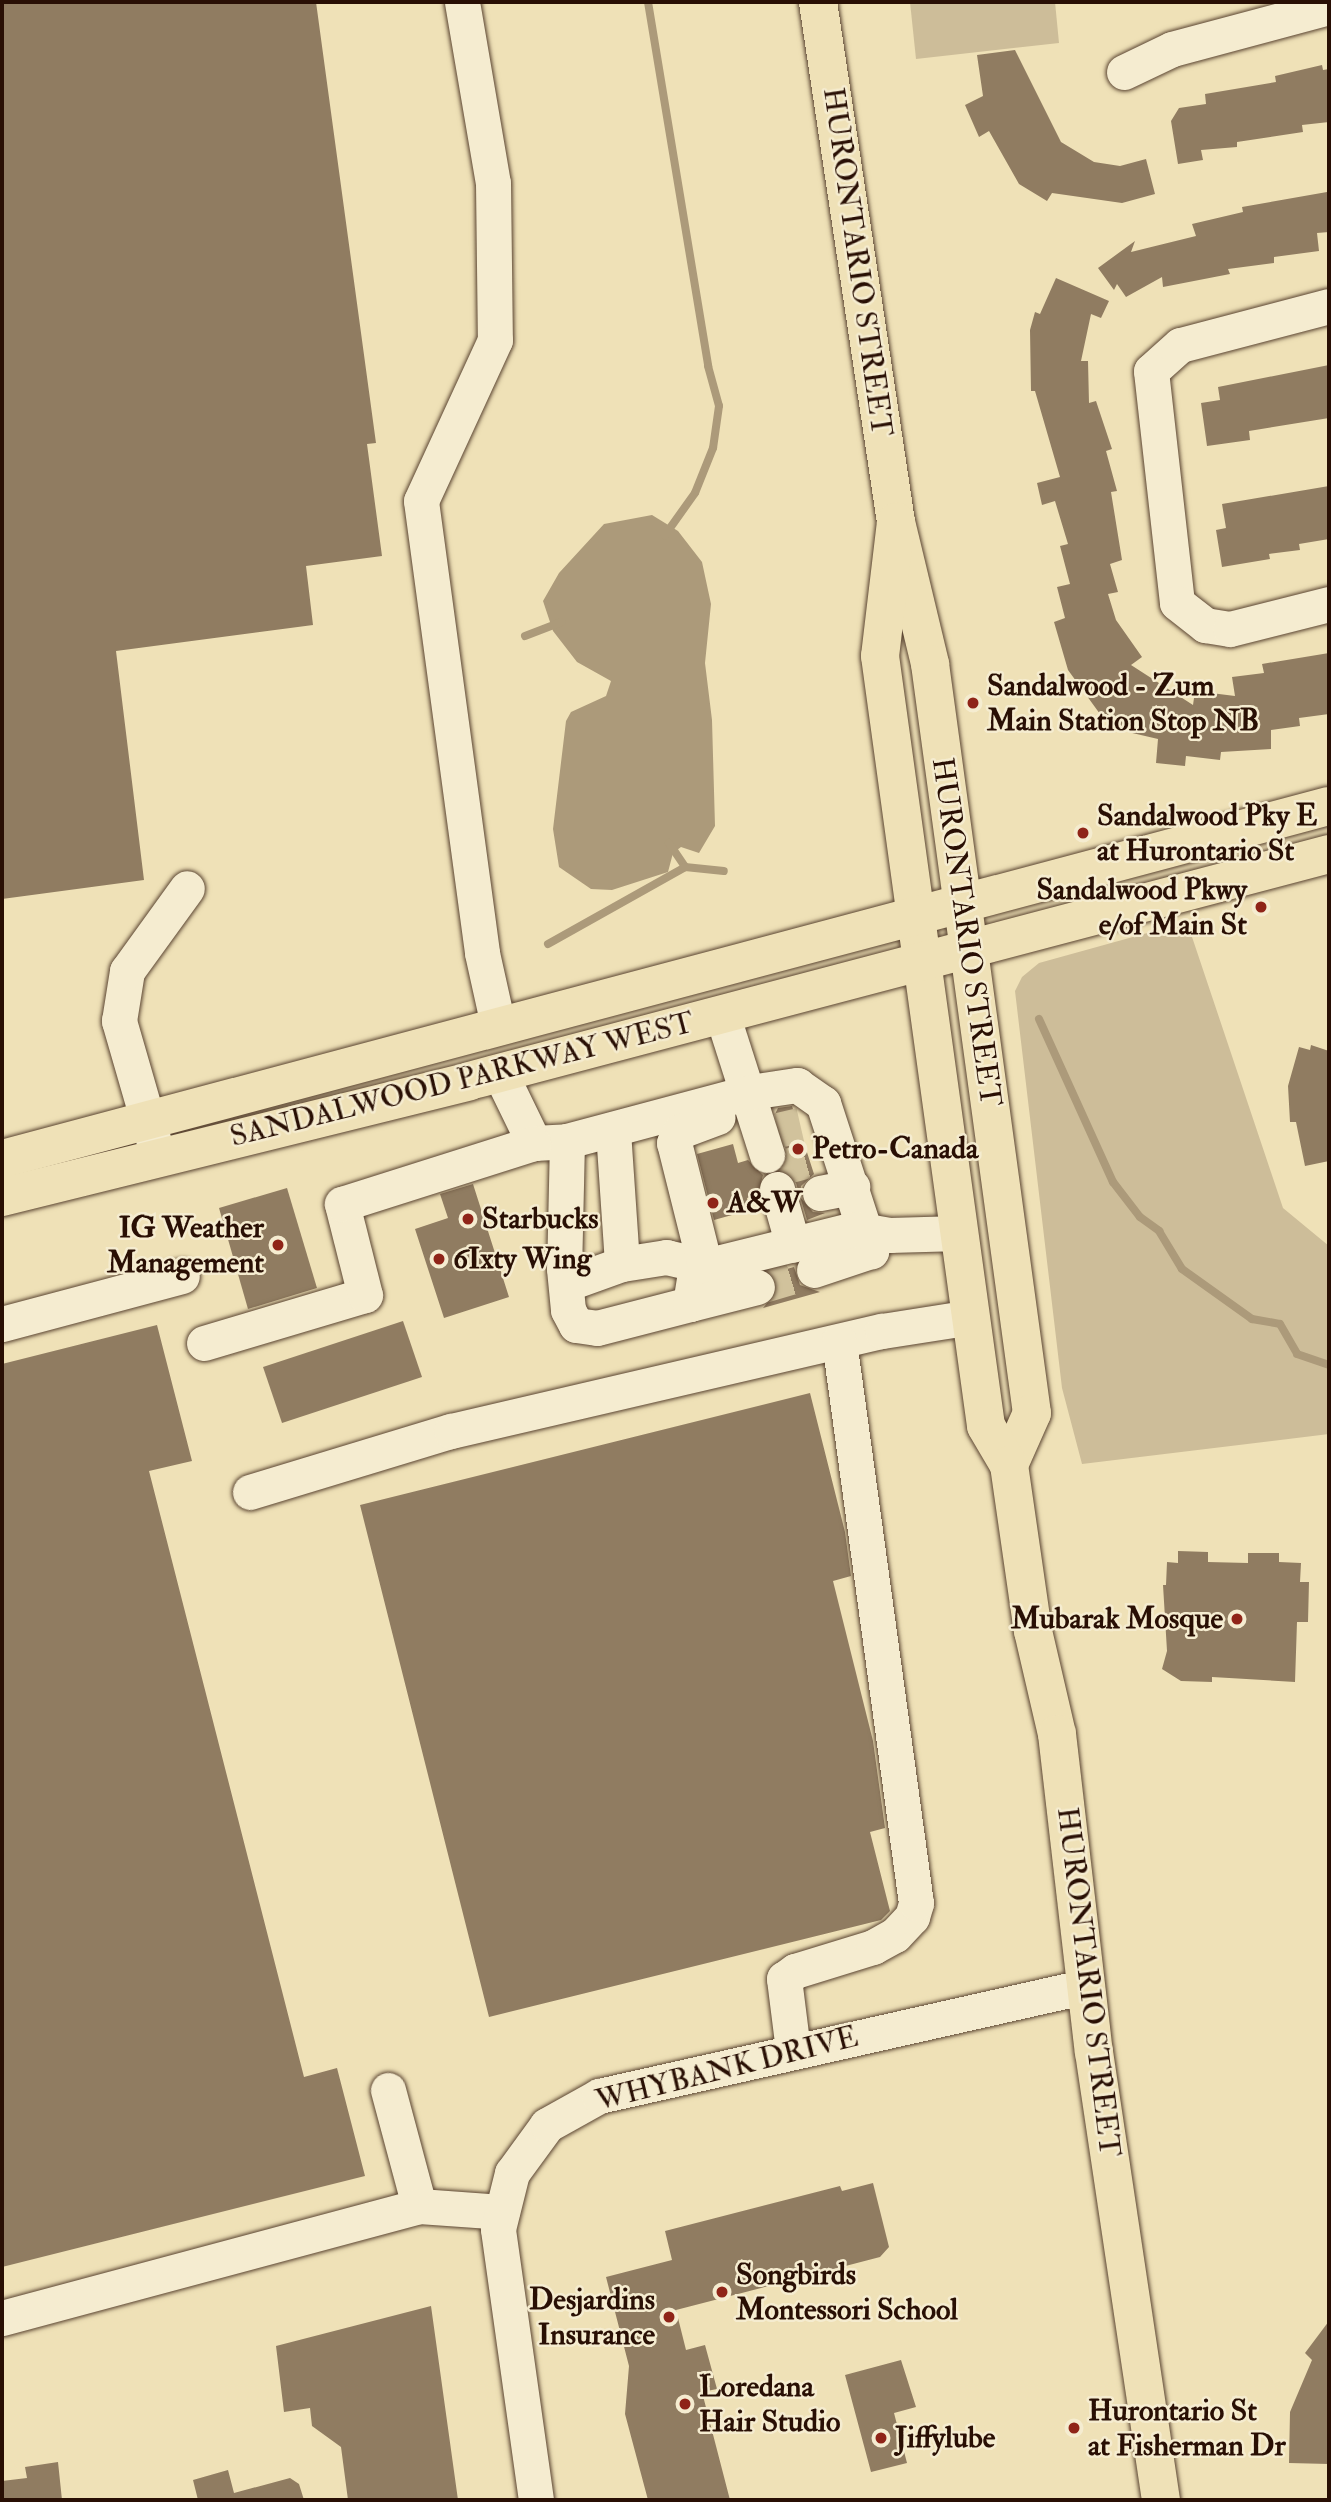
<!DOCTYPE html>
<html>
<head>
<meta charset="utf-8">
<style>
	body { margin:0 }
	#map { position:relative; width:1331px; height:2502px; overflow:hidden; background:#efe1b7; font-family:"IM FELL Double Pica",serif }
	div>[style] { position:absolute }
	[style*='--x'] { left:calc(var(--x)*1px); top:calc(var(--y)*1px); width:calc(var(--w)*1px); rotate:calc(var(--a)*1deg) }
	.green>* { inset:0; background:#cdbd99 }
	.water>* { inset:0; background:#ac9a7a }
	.stream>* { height:8px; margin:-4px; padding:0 4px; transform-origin:4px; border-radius:4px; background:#ac9a7a }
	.building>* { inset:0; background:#907c61 }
	.minor-tunnel>* { height:35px; margin-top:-17.5px; transform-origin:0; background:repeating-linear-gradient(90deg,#d1c29c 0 35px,transparent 0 53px) }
	.roads { filter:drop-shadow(0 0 2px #5a4431) drop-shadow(0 0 2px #5a4431) }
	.minor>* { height:35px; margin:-17.5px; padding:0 17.5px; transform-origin:17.5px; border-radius:17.5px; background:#f5ecd0 }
	.major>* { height:38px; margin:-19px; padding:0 19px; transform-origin:19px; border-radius:19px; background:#efe1b7 }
	.dots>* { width:19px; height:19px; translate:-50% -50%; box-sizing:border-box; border:4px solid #f5ecd0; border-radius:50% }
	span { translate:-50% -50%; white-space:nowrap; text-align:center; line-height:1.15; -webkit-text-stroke:5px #f5ecd0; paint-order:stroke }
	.street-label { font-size:30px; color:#290f04 }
	.poi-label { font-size:30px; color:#290f04; font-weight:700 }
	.left { translate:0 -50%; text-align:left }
	.right { translate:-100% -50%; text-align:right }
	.frame { position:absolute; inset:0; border:4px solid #290f04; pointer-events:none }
</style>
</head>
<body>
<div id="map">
	<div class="green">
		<div style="clip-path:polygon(910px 2px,1055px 2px,1059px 43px,916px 59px)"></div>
		<div style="clip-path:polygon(1187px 922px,1283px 1208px,1329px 1246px,1329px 1434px,1082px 1464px,1062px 1388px,1015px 991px,1022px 977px,1039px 963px)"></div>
	</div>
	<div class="water">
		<div style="clip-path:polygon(652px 515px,678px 531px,702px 562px,711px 604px,705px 663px,712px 720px,715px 826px,699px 853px,681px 847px,673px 853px,668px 872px,612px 890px,591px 889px,559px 867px,553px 829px,566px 721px,571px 712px,606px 696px,611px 681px,577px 662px,553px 631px,543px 601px,559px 573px,604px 524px)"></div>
	</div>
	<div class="stream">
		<div style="--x:648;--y:2;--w:369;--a:80.6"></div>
		<div style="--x:708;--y:366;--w:41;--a:74.6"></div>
		<div style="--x:719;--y:406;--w:42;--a:98.1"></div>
		<div style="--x:713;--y:448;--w:48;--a:111.8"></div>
		<div style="--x:695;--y:493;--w:52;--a:125.5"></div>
		<div style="--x:525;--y:636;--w:39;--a:-21"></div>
		<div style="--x:669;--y:843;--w:29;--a:56"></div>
		<div style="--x:685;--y:867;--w:39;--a:6"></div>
		<div style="--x:548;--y:944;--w:157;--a:-29.3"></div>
		<div style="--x:1039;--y:1019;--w:179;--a:65.6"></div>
		<div style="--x:1113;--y:1182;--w:44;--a:52.4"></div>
		<div style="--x:1140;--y:1217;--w:24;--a:36"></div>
		<div style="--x:1159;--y:1231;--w:44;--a:58.8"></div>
		<div style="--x:1182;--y:1269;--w:86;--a:35.5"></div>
		<div style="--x:1252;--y:1319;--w:28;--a:10"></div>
		<div style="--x:1280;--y:1324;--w:34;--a:60"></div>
		<div style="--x:1297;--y:1354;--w:34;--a:19"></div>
	</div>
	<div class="building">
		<div style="clip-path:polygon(2px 2px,316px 2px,376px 443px,367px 444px,382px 556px,306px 566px,313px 625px,116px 651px,144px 880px,2px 899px)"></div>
		<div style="clip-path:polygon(1015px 50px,1061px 142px,1094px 162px,1120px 166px,1146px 159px,1155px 194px,1122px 203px,1052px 193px,1047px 201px,1019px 184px,989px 131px,979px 137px,965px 105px,983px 96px,977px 55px)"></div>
		<div style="clip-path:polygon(1322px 65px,1323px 70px,1329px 69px,1329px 122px,1302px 125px,1303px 132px,1237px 142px,1237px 147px,1201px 150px,1203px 160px,1178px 164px,1171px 121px,1179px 108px,1206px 104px,1205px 94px,1276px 82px,1275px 76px)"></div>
		<div style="clip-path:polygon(1327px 192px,1329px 232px,1317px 233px,1319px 251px,1274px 257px,1274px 263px,1228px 269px,1230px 274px,1163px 287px,1162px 277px,1126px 297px,1117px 284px,1114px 290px,1098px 268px,1135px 241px,1131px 252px,1196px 236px,1192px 224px,1243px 212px,1242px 207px)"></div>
		<div style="clip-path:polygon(1056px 278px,1109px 301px,1101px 318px,1091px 314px,1081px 361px,1088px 361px,1089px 403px,1096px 401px,1112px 449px,1106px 451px,1117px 491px,1111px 492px,1122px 560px,1110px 564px,1118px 592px,1108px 594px,1116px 620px,1142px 657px,1131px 665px,1193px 705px,1195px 691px,1235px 696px,1232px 677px,1264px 673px,1262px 664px,1329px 653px,1329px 714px,1299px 718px,1300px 726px,1271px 730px,1271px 749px,1221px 752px,1220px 760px,1186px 756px,1185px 766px,1156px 763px,1158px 739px,1128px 732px,1100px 714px,1068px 670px,1054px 622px,1065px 618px,1057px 587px,1070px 584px,1060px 546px,1068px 544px,1055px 501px,1042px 505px,1037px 483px,1060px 477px,1035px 391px,1031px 391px,1030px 330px,1035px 312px,1040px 314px)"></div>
		<div style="clip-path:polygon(1329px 365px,1329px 418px,1249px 431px,1250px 440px,1207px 446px,1201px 403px,1220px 400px,1218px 387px)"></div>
		<div style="clip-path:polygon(1329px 486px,1329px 539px,1299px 544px,1300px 550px,1269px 554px,1270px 559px,1222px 567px,1216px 530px,1226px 528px,1222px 504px)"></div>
		<div style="clip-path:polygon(1311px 1045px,1329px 1051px,1329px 1161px,1305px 1166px,1296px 1122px,1290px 1122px,1288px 1086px,1299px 1047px,1310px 1050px)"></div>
		<div style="clip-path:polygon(792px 1106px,814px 1174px,801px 1186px,800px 1197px,813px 1212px,825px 1213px,807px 1220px,796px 1183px,781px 1169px,786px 1150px,775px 1114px,778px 1108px)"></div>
		<div style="clip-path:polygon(733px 1144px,738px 1163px,748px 1160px,763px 1175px,758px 1195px,747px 1198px,750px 1210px,714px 1220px,697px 1154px)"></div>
		<div style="clip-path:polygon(473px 1184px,509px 1297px,444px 1318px,415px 1229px,448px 1218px,440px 1194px)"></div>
		<div style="clip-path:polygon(287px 1188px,317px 1288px,248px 1309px,219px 1208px)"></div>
		<div style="clip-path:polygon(794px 1267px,800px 1285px,820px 1292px,763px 1308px,776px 1292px,772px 1273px)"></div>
		<div style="clip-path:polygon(403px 1321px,422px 1377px,282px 1423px,263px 1367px)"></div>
		<div style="clip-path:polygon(157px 1325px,192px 1461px,149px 1471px,304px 2077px,337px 2068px,365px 2176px,2px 2267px,2px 1364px)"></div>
		<div style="clip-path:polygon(810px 1393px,845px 1532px,851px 1576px,833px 1581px,873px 1741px,885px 1828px,870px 1832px,890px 1911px,881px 1920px,489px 2017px,360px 1505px)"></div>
		<div style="clip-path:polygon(1178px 1551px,1208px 1552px,1208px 1562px,1248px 1563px,1248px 1553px,1279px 1553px,1279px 1562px,1301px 1563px,1300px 1582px,1309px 1582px,1308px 1622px,1297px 1622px,1295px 1682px,1212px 1677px,1212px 1682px,1181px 1681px,1162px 1669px,1167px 1651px,1163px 1585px,1166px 1585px,1167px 1562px,1178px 1563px)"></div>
		<div style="clip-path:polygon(873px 2183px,889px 2247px,880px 2257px,676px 2310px,686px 2350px,705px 2345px,717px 2389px,702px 2392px,730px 2500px,648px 2500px,625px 2414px,629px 2366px,606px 2277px,672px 2260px,665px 2231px,840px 2186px,842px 2191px)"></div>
		<div style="clip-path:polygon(431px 2306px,458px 2500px,348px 2500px,341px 2447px,312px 2426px,310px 2408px,284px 2412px,276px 2346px)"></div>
		<div style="clip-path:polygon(1329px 2321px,1329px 2464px,1289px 2463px,1290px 2412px,1312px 2360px,1305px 2353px)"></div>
		<div style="clip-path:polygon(901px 2360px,916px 2407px,894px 2413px,907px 2463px,871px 2472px,845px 2375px)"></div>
		<div style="clip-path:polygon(58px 2462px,62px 2500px,2px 2500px,2px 2481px,27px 2478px,25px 2467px)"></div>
		<div style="clip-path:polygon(228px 2470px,234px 2493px,290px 2478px,299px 2484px,304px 2500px,198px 2500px,193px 2480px)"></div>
	</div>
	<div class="minor-tunnel">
		<div style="--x:778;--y:1130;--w:23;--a:-13"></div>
		<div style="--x:772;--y:1170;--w:39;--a:-15"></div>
		<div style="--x:757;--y:1287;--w:59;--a:-16.6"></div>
	</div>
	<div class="roads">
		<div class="minor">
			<div style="--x:462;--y:2;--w:184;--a:80.3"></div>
			<div style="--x:493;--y:183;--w:157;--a:89.3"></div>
			<div style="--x:495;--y:340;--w:177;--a:114.7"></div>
			<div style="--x:421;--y:501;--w:456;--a:82.3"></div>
			<div style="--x:482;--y:953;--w:74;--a:77.5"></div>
			<div style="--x:1124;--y:72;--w:53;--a:-25.6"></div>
			<div style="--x:1172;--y:49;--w:163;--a:-15"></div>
			<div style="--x:1329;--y:306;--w:154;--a:165.3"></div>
			<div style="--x:1180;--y:345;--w:39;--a:138"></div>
			<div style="--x:1151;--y:371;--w:233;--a:83.6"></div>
			<div style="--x:1177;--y:603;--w:36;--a:38"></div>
			<div style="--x:1205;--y:625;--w:25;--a:9"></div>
			<div style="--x:1230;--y:629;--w:102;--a:-14.2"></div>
			<div style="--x:722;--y:1014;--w:148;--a:72.3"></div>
			<div style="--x:500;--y:1073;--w:78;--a:64.1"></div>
			<div style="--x:534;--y:1143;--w:33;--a:-3"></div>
			<div style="--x:567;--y:1141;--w:189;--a:-15"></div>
			<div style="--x:750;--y:1092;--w:48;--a:-8.5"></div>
			<div style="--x:797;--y:1085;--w:32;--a:35"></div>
			<div style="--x:823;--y:1103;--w:156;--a:72"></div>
			<div style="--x:871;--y:1251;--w:60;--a:161.6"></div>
			<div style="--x:613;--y:1131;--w:133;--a:86.1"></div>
			<div style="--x:622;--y:1264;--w:45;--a:-9"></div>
			<div style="--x:666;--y:1257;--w:40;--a:13"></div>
			<div style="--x:705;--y:1266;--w:154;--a:-13.9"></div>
			<div style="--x:855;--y:1229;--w:35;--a:10"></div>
			<div style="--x:889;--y:1235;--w:71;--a:-1.6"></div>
			<div style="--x:567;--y:1141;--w:128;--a:91.3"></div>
			<div style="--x:564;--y:1269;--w:41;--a:84.4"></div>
			<div style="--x:568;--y:1310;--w:17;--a:62"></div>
			<div style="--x:576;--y:1325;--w:21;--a:8"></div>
			<div style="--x:597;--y:1328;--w:96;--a:-14.5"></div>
			<div style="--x:690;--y:1304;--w:39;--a:-81"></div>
			<div style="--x:158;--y:1156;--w:141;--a:-106.1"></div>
			<div style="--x:119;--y:1021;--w:51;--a:-80.9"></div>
			<div style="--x:127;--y:971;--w:102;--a:-54.1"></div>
			<div style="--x:777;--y:1189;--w:58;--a:74.1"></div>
			<div style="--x:820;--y:1193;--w:33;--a:-11"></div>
			<div style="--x:705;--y:1266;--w:127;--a:-104.1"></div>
			<div style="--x:674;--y:1143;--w:13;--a:-63"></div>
			<div style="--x:680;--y:1131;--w:40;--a:-20.2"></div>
			<div style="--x:566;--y:1284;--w:59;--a:-19.7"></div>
			<div style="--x:690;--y:1304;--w:69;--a:-14.2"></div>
			<div style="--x:2;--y:1324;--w:186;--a:-14.9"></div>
			<div style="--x:204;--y:1343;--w:168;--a:-16.6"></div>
			<div style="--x:365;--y:1295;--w:94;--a:-104.2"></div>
			<div style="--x:342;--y:1204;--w:201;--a:-17.6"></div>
			<div style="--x:250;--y:1492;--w:210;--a:-16.9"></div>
			<div style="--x:451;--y:1431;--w:442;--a:-13.1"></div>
			<div style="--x:882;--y:1331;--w:90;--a:-8.9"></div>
			<div style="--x:793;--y:2050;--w:72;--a:-97.2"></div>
			<div style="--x:784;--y:1979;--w:14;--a:-36"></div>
			<div style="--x:795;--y:1971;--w:82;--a:-17.1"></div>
			<div style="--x:873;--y:1947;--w:25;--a:-29"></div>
			<div style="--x:895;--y:1935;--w:25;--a:-47"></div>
			<div style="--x:912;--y:1917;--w:15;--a:-74"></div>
			<div style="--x:916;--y:1903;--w:567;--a:-97.8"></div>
			<div style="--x:388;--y:2090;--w:120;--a:75"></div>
			<div style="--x:2;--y:2318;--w:432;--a:-15"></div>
			<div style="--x:419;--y:2206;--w:83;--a:4.1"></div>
			<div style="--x:536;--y:2500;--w:274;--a:-98"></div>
			<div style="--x:498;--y:2229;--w:58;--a:-76"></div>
			<div style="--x:512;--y:2173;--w:59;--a:-53.9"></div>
			<div style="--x:547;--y:2125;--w:60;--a:-29.1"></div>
			<div style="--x:599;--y:2096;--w:500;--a:-12.7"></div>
		</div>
		<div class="major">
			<div style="--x:818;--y:2;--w:526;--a:81.47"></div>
			<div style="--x:896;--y:522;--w:146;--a:76.5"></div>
			<div style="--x:930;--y:664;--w:756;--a:82.25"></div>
			<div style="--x:1032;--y:1413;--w:57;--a:113.9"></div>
			<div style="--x:896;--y:522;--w:135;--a:96.8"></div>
			<div style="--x:880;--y:656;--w:777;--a:82.16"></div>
			<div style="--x:986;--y:1426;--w:45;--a:59.5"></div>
			<div style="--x:1009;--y:1465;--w:168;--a:81.8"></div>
			<div style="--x:1033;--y:1631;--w:106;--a:76.9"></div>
			<div style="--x:1057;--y:1734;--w:320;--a:83.4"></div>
			<div style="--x:1094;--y:2052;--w:453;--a:81.5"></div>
			<div style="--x:2;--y:1159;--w:1373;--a:-14.9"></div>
			<div style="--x:2;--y:1197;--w:481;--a:-13.9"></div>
			<div style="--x:469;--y:1081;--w:889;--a:-14.79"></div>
		</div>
	</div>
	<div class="dots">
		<div style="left:973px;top:703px;background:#8f2418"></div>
		<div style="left:1083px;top:833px;background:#8f2418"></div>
		<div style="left:1261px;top:907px;background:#8f2418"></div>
		<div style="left:798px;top:1149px;background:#8f2418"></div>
		<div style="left:713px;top:1203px;background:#8f2418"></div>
		<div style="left:468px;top:1219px;background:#8f2418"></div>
		<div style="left:278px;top:1245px;background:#8f2418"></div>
		<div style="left:439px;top:1259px;background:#8f2418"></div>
		<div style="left:1237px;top:1619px;background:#8f2418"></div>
		<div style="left:722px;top:2292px;background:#8f2418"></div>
		<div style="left:669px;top:2317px;background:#8f2418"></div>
		<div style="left:685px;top:2404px;background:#8f2418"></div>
		<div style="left:1074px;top:2428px;background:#8f2418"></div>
		<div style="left:881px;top:2438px;background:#8f2418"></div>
	</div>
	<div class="street-label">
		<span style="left:857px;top:262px;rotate:82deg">HURONTARIO STREET</span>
		<span style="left:966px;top:932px;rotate:82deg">HURONTARIO STREET</span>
		<span style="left:462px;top:1080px;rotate:-14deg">SANDALWOOD PARKWAY WEST</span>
		<span style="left:1088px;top:1982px;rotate:83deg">HURONTARIO STREET</span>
		<span style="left:727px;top:2069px;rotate:-14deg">WHYBANK DRIVE</span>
	</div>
	<div class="poi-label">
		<span class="left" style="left:987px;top:703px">Sandalwood - Zum<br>Main Station Stop NB</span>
		<span class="left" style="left:1097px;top:833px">Sandalwood Pky E<br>at Hurontario St</span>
		<span class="right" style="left:1247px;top:907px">Sandalwood Pkwy<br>e/of Main St</span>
		<span class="left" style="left:812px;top:1149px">Petro-Canada</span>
		<span class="left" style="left:727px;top:1203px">A&amp;W</span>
		<span class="left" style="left:482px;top:1219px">Starbucks</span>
		<span class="right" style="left:264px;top:1245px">IG Weather<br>Management</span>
		<span class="left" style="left:453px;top:1259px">6Ixty Wing</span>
		<span class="right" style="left:1223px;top:1619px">Mubarak Mosque</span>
		<span class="left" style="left:736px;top:2292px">Songbirds<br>Montessori School</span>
		<span class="right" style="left:655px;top:2317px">Desjardins<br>Insurance</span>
		<span class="left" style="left:699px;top:2404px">Loredana<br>Hair Studio</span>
		<span class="left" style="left:1088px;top:2428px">Hurontario St<br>at Fisherman Dr</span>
		<span class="left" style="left:895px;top:2438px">Jiffylube</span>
	</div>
	<div class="frame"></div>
</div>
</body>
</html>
